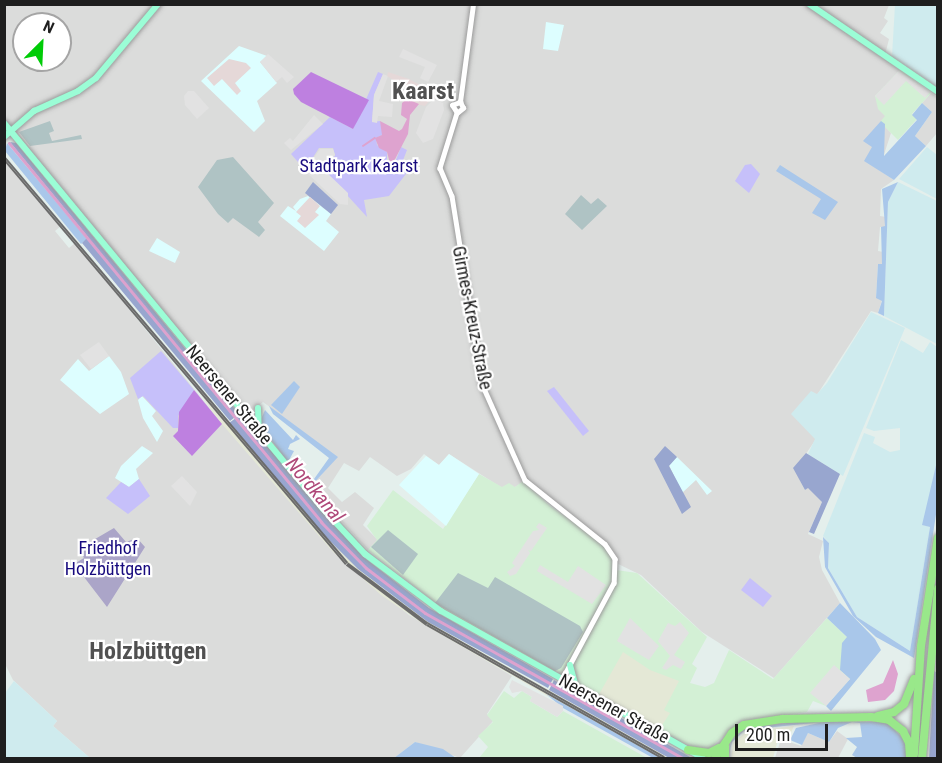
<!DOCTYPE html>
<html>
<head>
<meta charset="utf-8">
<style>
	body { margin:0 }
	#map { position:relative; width:942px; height:763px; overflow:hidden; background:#e4efec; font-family:"Roboto Condensed",sans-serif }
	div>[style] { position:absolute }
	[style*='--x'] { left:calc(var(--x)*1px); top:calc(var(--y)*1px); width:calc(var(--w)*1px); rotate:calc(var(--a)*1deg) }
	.residential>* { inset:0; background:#dbdcdb }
	.commercial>* { inset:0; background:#d3f0d5 }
	.industrial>* { inset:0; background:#e4e8d6 }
	.education>* { inset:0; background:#ddfeff }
	.construction>* { inset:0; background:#afc3c4 }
	.farmland>* { inset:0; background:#cfebee }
	.grass>* { inset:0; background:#a9c7ea }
	.forest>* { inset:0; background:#98a6cf }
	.cemetery>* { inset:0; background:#aba5c8 }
	.park>* { inset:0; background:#c6c0fa }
	.pitch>* { inset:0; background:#be80e0 }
	.parking>* { inset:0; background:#e2e2e2 }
	.plaza>* { inset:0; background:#e5d8d8 }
	.water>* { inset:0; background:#dea3cf }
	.stream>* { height:1.5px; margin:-0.75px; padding:0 0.75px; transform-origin:0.75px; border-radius:0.75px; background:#dea3cf }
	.canal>* { height:3px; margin:-1.5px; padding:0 1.5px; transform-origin:1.5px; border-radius:1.5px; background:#dea3cf }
	.roads { filter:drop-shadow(0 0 2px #9b9b9b) drop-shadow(0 0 2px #9b9b9b) }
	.minor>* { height:4.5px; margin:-2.25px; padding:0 2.25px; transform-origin:2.25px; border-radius:2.25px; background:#fff }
	.major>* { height:6px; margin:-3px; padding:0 3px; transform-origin:3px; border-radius:3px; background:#9bfdd6 }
	.highway>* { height:8px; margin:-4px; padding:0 4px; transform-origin:4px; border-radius:4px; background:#99e88a }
	.rail>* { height:4px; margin-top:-2px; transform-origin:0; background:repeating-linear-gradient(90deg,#fff 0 4.5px,#6c6c6c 0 9px); box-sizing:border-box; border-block:2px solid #6c6c6c }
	span { translate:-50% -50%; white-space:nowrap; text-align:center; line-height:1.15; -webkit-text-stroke:4.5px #fff; paint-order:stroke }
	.park-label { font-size:18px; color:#170a7e }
	.street-label { font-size:18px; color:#1e1e1e }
	.water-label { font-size:20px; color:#af4979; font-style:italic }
	.district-label { font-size:24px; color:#515151; font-weight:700 }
	.frame { position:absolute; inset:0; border:6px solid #1e1e1e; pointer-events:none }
	.north { position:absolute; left:12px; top:12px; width:60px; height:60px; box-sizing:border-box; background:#fff; border:2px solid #a5a5a5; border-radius:50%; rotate:24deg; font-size:16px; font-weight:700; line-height:24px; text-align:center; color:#1e1e1e }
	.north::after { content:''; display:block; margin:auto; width:21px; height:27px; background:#00cc07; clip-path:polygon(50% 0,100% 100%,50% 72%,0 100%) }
	.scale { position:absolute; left:735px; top:724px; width:93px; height:27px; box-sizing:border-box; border:3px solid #1e1e1e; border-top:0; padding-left:8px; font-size:18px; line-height:21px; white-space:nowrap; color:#1e1e1e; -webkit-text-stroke:4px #fff; paint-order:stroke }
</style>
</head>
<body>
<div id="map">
	<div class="residential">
		<div style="clip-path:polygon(evenodd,4px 5px,889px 5px,884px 18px,888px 21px,880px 33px,889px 39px,884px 59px,900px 70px,875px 96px,886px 116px,881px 122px,891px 133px,879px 170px,894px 180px,881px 189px,880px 216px,886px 217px,885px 227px,880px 227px,878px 251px,883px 252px,882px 264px,878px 264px,876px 297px,882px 300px,878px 313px,871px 311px,817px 395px,816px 439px,795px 470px,805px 490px,808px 487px,822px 502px,808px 534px,823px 541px,819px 557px,822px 570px,840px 603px,774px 678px,702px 632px,641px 575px,616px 563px,599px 540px,523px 482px,515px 487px,502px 488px,449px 454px,439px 465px,424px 454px,411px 469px,397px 476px,370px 457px,359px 471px,344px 463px,328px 488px,342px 502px,355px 492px,374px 508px,363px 525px,378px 540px,368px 550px,310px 487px,337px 457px,263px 402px,246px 416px,5px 122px,4px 5px,24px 24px,60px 24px,60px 60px,24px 60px,24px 24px)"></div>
		<div style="clip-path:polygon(931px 93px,937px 97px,937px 133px,926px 146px,915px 136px,932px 112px,922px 103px)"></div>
		<div style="clip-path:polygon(4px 159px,61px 226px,55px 231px,69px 248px,75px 243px,216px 416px,342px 561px,409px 615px,512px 676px,487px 714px,493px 721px,460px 758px,415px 742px,394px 758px,90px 758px,53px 726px,57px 721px,13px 680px,4px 662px)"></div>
		<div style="clip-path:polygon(837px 731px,848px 739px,838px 758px,775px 758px,781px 739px,801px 746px,808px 733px,829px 742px)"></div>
	</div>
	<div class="commercial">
		<div style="clip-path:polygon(900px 70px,931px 93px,912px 114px,917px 119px,898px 140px,880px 122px,885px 116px,878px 109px,875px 96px)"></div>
		<div style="clip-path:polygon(479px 474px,502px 487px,509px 483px,515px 487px,523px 481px,550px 506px,605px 544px,613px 555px,616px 570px,637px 573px,707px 637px,692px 664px,697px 668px,690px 683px,705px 687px,714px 683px,729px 650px,773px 679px,827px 618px,847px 637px,850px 679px,826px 706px,813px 701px,807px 712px,740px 721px,709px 749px,695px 748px,675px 739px,445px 610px,368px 550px,377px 540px,367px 526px,393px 490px,443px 529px)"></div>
		<div style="clip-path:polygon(504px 691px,514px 698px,522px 691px,532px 697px,530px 701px,557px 717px,563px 711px,647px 758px,479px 758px,488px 747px,478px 736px,493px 722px,487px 715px)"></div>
	</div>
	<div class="industrial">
		<div style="clip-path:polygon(187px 373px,322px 533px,385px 591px,442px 630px,669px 758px,660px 758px,546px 695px,423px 624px,381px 595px,333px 552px,215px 416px)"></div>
		<div style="clip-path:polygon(623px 652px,650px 670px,679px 681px,664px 710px,670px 713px,659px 730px,598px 696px)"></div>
		<div style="clip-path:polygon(794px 726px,788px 739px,779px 736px,773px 758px,731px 758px,733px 743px,746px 732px)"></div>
	</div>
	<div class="education">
		<div style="clip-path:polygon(546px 22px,564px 25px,558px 51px,543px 49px)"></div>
		<div style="clip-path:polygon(239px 46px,267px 56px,260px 62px,277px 83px,257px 101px,265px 121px,254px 132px,201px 81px)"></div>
		<div style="clip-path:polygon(308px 196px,331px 214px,326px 221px,339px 232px,324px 251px,280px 216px,288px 206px,296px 211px,293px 207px,300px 199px)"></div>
		<div style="clip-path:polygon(157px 238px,180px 252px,175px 263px,149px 251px)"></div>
		<div style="clip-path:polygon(109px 356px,121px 372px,129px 394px,100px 414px,60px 380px,78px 359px,89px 371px)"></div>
		<div style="clip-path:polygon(142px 396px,156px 411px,152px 416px,163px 431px,157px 442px,143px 418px,138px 400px)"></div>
		<div style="clip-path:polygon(142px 446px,153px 453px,136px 469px,139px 479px,129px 487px,115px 478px,121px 466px)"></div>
		<div style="clip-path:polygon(449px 454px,479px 474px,446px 526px,399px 485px,426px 456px,439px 465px)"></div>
		<div style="clip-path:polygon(677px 457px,712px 491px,707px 495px,696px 480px,682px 493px,669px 465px)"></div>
	</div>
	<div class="construction">
		<div style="clip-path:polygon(50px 121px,54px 131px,49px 133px,52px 141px,81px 135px,82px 139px,30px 146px,19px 132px)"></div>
		<div style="clip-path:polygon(233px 157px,274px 203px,258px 222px,265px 230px,259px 237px,233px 218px,228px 223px,218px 214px,198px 187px,217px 160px)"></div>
		<div style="clip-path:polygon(581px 195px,591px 204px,598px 198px,607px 206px,582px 230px,565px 214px)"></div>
		<div style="clip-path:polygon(388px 530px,418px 554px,403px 575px,371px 547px)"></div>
		<div style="clip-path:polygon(458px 573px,488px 588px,495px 577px,580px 626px,583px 632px,561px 668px,555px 671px,435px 603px)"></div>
	</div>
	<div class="farmland">
		<div style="clip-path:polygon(895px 5px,937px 5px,937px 87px,892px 56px)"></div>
		<div style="clip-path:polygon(927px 147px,937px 155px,937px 199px,899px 179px)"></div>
		<div style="clip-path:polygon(898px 182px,937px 201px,937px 344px,884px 316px,888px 202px)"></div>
		<div style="clip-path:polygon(871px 312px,905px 328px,843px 476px,808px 454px,815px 439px,791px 414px,811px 391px,817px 394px,827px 383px)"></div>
		<div style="clip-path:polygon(901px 340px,923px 353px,930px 342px,937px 347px,937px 461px,923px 525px,930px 527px,910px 651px,857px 617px,828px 568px,829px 543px,823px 536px,864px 433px,875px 437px,873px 443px,890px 452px,900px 450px,900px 428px,874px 431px,866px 428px)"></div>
		<div style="clip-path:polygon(14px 681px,57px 721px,53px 726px,90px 758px,5px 758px,5px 693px)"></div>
	</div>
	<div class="grass">
		<div style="clip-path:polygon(922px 103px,932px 112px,915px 136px,926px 146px,894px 180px,864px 161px,872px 147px,863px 141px,881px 121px,885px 124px,884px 156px,917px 120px,912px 115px)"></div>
		<div style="clip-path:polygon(7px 143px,87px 239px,81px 244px,5px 151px)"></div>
		<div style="clip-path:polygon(780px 165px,838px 202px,825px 220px,812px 213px,821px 199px,776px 171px)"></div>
		<div style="clip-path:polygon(898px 182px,888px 202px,884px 316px,878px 313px,882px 301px,876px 298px,878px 264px,882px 264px,881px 227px,885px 226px,882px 189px)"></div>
		<div style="clip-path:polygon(294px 381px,300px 387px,282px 414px,271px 405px)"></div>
		<div style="clip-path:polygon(269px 406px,338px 457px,310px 487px,300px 474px,314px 479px,329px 458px,273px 414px)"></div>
		<div style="clip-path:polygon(265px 410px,293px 440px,296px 435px,300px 439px,290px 444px,288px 449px,294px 451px,288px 462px,259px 424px)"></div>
		<div style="clip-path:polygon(937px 461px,937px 508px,914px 658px,876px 637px,853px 616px,825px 567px,823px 537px,829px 543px,828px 568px,857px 617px,910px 651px,930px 527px,922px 525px)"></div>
		<div style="clip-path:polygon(840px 603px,875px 639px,881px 650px,831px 711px,826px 706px,850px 679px,840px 670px,842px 643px,847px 637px,827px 618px)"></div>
		<div style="clip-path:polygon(546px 694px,660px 758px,653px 758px,563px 708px)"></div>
		<div style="clip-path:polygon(796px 722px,881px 722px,889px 724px,906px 742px,907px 758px,857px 758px,852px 755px,857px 747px,846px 738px,862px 737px,860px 723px,852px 722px,838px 728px,829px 742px,808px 733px,802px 745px,790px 740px,796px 728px,823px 722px,745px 730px,732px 742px,728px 758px,731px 741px,746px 728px)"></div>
		<div style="clip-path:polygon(415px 742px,443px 749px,456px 758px,394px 758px)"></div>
	</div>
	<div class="forest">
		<div style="clip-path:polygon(10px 142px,16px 143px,239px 414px,230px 421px,82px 243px,88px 237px)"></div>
		<div style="clip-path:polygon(313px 182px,338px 205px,331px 214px,305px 193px)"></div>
		<div style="clip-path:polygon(240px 415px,362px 556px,429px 608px,553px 679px,548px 688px,428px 622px,358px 569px,322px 533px,229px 423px)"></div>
		<div style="clip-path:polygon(665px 446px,677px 457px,669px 466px,691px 507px,682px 514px,654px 459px)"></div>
		<div style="clip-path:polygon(806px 453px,840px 474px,814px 534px,809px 532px,822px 502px,808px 488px,805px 490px,793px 468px)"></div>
		<div style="clip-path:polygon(934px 671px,938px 673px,937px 758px,929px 758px)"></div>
		<div style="clip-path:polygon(554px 680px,692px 758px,669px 758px,549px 690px)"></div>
	</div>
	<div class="cemetery">
		<div style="clip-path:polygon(114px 528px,126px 542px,137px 538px,145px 547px,107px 607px,74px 564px,84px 558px,78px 549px)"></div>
	</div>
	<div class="park">
		<div style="clip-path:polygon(378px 72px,383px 74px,374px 95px,372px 122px,380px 121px,382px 128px,382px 135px,376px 138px,377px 145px,387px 152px,387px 163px,394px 165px,401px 147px,407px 150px,402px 163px,409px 170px,389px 196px,364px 200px,367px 217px,325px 171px,335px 155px,333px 148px,319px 148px,305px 170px,291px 154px,330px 117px,353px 129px)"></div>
		<div style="clip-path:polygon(751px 164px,760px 174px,749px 193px,735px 181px,745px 165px)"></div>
		<div style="clip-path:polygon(161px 351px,194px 390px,178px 416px,178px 428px,173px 428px,143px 396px,138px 399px,130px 378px)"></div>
		<div style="clip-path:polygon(554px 387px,589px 431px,583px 436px,547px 391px)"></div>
		<div style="clip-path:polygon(139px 479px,150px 496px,128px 514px,106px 498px,121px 482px,129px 487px)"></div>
		<div style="clip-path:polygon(750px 578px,772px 596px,763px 607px,741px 590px)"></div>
	</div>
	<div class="pitch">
		<div style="clip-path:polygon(311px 72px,369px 100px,353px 129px,301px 102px,294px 94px,293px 89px)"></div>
		<div style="clip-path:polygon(194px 390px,222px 424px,192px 456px,173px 436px,178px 431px,179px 412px)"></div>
	</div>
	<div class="parking">
		<div style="clip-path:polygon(403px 49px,437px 65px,428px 82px,420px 78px,425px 67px,399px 57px)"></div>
		<div style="clip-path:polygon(268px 54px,294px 77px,287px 83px,282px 77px,276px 82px,260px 62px)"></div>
		<div style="clip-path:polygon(899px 71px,930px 92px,925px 98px,906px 81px,884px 105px,875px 96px)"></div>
		<div style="clip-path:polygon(383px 74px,388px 76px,379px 101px,393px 104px,392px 117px,378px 116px,377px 123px,372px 122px,374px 95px)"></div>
		<div style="clip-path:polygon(188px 91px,194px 91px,209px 108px,197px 119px,185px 105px,184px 96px)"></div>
		<div style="clip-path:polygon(434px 99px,443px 103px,444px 110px,433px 139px,423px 143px,416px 133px,426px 107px)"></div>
		<div style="clip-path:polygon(314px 115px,323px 124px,291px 150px,284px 143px,290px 138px,293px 141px)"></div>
		<div style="clip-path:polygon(320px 149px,333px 149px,335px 155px,325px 171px,348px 193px,348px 205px,340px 204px,305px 171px)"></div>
		<div style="clip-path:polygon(99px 342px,109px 356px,91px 369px,80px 355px)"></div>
		<div style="clip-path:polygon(182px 476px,197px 492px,190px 506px,171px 486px)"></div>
		<div style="clip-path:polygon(539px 523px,547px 528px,531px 551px,528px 550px,530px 553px,516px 574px,510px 576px,507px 572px,515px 566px,512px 563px,533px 531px,539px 530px,536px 527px)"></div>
		<div style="clip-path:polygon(540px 565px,568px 582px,578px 566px,606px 585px,592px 604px,537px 571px)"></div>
		<div style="clip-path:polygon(630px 618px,659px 646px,649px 660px,617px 641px)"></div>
		<div style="clip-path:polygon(680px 622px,689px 633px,674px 655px,685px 662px,681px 669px,673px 665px,666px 670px,662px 668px,670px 656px,658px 641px,668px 623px,675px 626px)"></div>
		<div style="clip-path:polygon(834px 665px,850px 679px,826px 706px,810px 693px)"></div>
		<div style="clip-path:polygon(512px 680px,563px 706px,563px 711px,557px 717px,530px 701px,532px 697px,522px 691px,512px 693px,509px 687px)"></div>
	</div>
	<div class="plaza">
		<div style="clip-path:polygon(229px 59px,246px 63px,251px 68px,235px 83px,241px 91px,237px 95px,222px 79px,214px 86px,207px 78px)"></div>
		<div style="clip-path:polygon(388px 72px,409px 79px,442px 97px,431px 99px,425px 106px,400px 101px,405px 87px,387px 76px)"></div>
		<div style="clip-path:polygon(310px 197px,320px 206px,315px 212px,319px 215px,305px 228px,297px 221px,301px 216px,296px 212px)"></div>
	</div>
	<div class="water">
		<div style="clip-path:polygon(407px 99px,419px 104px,410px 115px,408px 134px,391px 167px,387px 152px,379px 148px,375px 138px,382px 135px,380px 121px,399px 131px,402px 129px,407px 119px,401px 115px,402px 103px)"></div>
		<div style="clip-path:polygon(893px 660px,898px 674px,894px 691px,885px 700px,868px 702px,866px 690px,883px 683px)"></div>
	</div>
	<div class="stream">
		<div style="--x:363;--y:146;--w:14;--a:-34"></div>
	</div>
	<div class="canal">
		<div style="--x:9;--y:143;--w:491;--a:50.5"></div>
		<div style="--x:321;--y:522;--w:64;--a:45.6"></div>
		<div style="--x:366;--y:568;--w:74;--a:37.3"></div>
		<div style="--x:425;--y:613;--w:295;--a:29.4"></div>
	</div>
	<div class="roads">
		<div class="minor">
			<div style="--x:460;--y:102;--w:99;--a:-82.4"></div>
			<div style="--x:457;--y:113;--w:58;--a:107.2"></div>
			<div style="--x:440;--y:168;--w:30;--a:67"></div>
			<div style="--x:452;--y:196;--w:190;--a:80.9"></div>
			<div style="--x:482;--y:384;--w:105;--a:65.9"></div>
			<div style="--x:525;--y:480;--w:102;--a:38.7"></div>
			<div style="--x:605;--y:544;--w:18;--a:56"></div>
			<div style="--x:615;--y:559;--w:24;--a:92"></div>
			<div style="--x:614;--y:583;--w:110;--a:118.2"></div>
			<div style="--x:457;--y:113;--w:9;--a:-122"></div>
			<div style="--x:452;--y:105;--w:9;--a:-21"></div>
			<div style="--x:457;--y:113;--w:8;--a:-40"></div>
			<div style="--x:463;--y:108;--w:7;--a:-117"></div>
		</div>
		<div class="major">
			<div style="--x:809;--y:4;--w:156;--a:34.3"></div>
			<div style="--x:4;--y:123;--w:501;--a:50.43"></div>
			<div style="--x:323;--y:509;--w:62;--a:47"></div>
			<div style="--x:365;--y:554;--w:95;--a:36.9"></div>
			<div style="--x:441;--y:611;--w:300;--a:29.3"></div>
			<div style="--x:4;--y:137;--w:40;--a:-41"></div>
			<div style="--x:34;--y:111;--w:48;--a:-24.4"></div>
			<div style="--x:78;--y:91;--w:22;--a:-36"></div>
			<div style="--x:96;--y:78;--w:97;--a:-50"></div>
			<div style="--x:258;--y:408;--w:23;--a:88"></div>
			<div style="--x:570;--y:665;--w:23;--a:75"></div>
		</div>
		<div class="highway">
			<div style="--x:878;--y:716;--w:16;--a:-14"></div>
			<div style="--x:894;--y:712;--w:13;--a:-39"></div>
			<div style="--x:904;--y:704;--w:27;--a:-68"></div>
			<div style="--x:725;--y:746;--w:12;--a:90"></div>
			<div style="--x:688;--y:750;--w:21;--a:8"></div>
			<div style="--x:709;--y:753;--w:11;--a:-27"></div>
			<div style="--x:914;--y:754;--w:108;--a:-86.3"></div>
			<div style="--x:921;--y:646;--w:109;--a:-81.1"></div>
			<div style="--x:715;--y:758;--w:30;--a:-56"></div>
			<div style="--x:732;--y:733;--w:14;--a:-34"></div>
			<div style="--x:744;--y:725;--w:39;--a:-9"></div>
			<div style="--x:783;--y:719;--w:88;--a:-1.3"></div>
			<div style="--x:871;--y:717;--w:18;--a:9"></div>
			<div style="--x:889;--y:720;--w:18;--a:38"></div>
			<div style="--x:903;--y:731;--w:13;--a:63"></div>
			<div style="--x:909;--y:743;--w:15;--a:86"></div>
			<div style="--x:922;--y:758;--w:170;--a:-84.6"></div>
		</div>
	</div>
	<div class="rail">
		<div style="--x:4;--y:158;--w:531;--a:49.81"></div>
		<div style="--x:347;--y:564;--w:100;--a:36.9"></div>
		<div style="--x:427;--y:624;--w:272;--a:29.5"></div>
	</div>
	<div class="park-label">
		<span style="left:359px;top:166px">Stadtpark Kaarst</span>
		<span style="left:108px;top:559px">Friedhof<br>Holzbüttgen</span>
	</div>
	<div class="street-label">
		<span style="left:472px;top:318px;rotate:79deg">Girmes-Kreuz-Straße</span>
		<span style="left:229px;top:395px;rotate:50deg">Neersener Straße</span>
		<span style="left:614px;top:709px;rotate:29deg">Neersener Straße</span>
	</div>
	<div class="water-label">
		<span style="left:315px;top:490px;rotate:50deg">Nordkanal</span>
	</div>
	<div class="district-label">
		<span style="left:423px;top:92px">Kaarst</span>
		<span style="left:148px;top:652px">Holzbüttgen</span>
	</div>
	<div class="frame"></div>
	<div class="north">N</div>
	<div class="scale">200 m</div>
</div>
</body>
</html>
